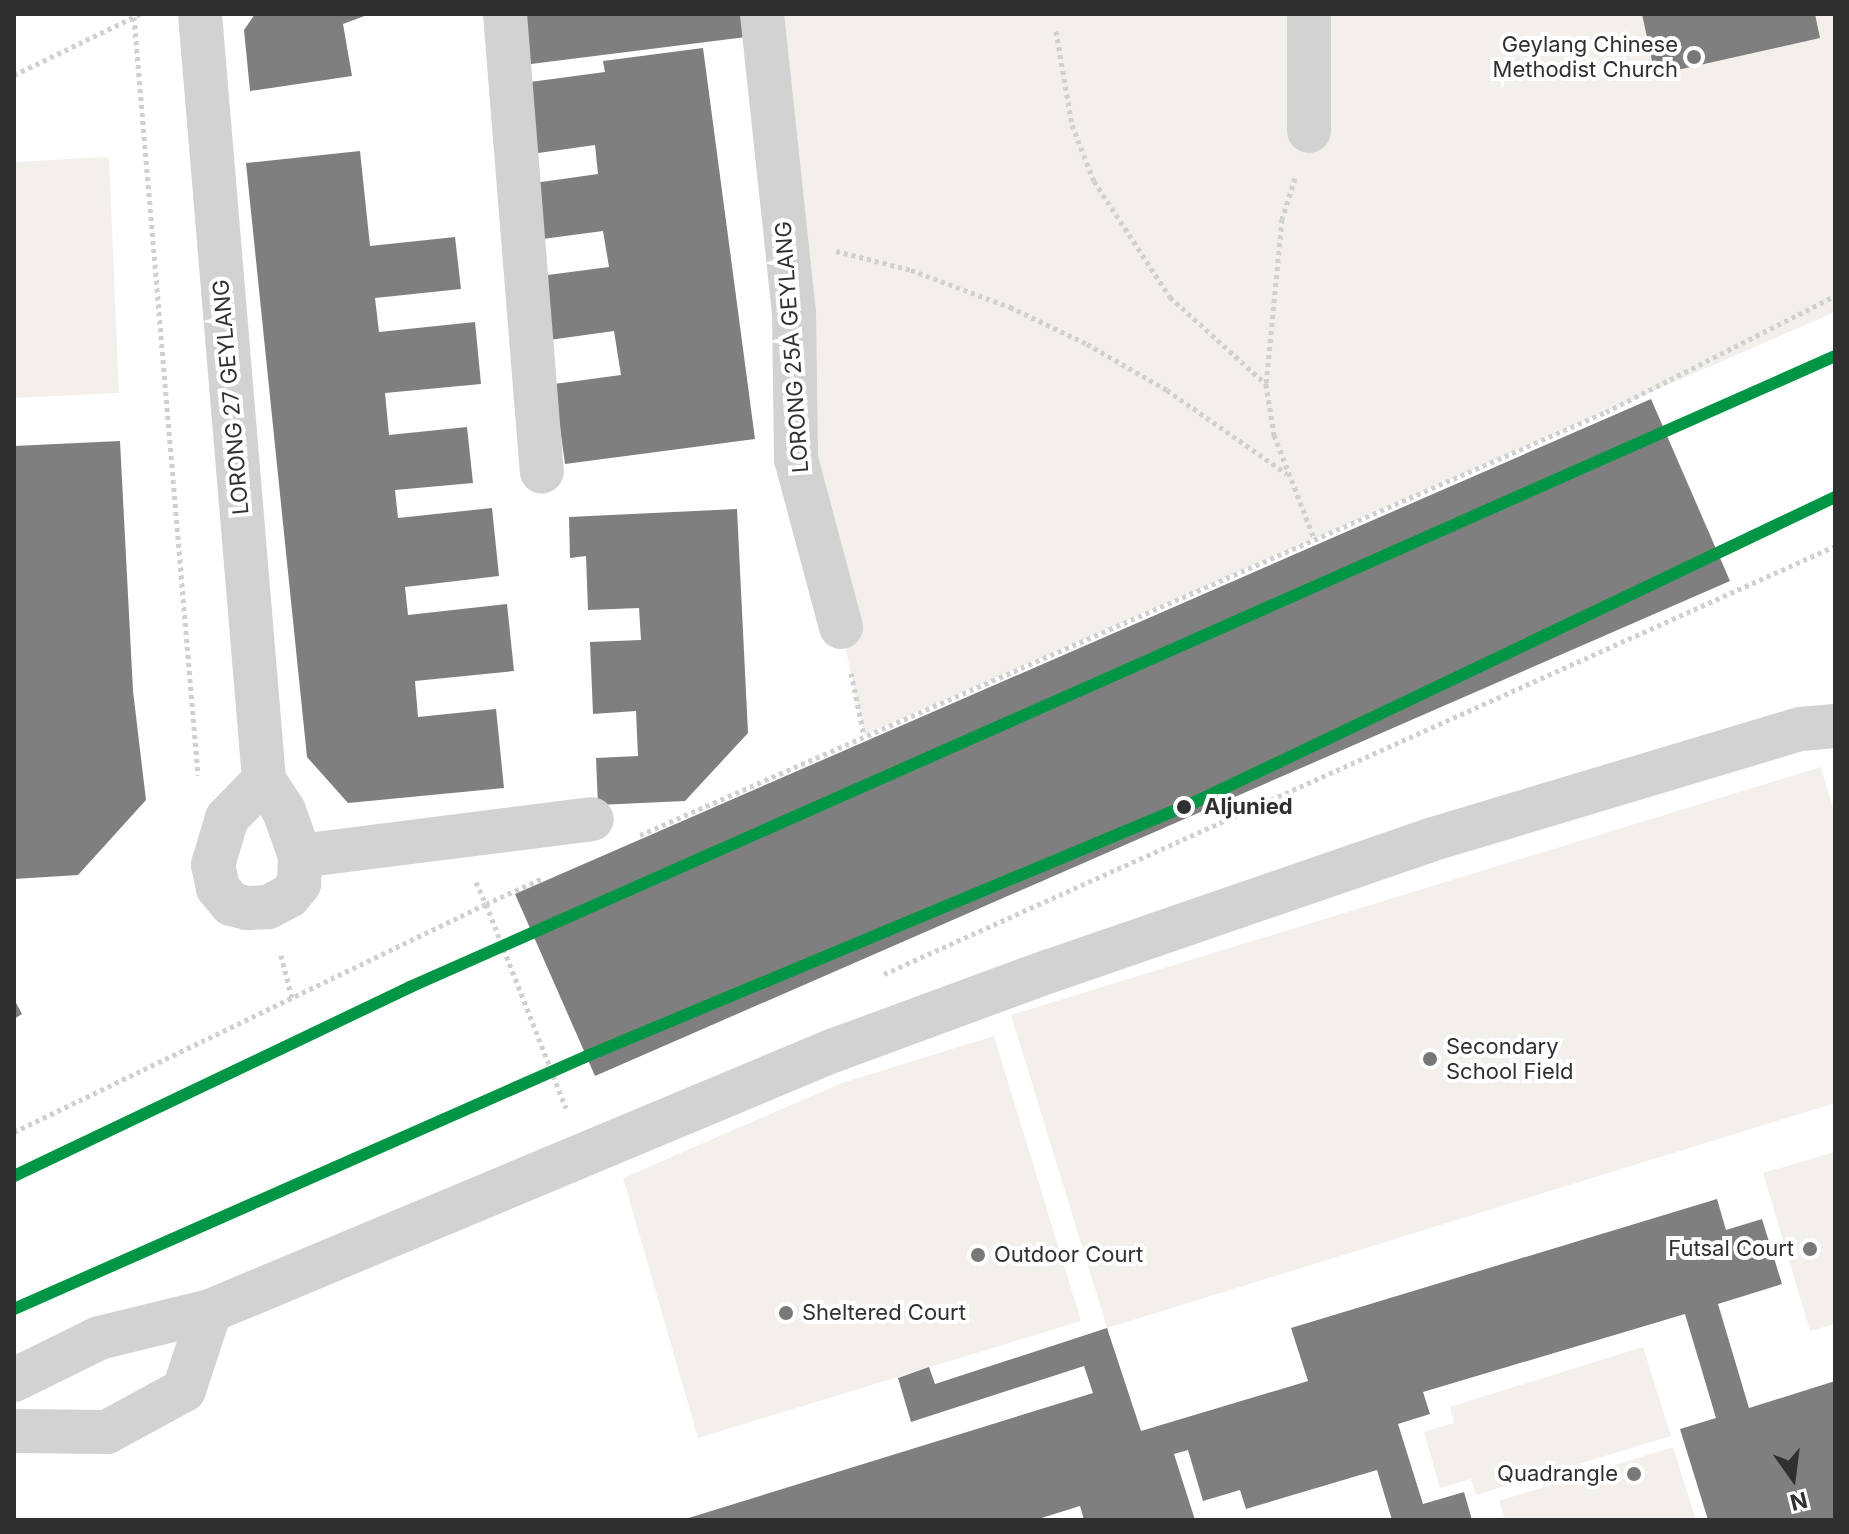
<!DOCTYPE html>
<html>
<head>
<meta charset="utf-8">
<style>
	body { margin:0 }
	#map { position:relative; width:1849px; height:1534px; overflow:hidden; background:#fff; font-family:Inter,sans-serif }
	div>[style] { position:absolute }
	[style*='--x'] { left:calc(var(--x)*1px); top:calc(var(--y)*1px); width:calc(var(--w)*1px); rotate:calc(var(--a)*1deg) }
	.green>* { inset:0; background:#f3efeb }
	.building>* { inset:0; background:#7f7f7f }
	.path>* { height:5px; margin-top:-2.5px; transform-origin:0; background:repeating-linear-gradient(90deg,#d0d0d0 0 4px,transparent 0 8px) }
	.minor>* { height:44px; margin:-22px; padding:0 22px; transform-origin:22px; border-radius:22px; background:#d2d2d2 }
	.metro-1>* { height:12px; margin:-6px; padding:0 6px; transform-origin:6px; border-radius:6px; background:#009645 }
	.dots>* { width:22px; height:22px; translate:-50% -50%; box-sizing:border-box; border:4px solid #fff; border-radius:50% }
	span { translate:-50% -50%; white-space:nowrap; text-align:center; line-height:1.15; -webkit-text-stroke:8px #fff; paint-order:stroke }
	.poi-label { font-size:22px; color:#303030 }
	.right { translate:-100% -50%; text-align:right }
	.left { translate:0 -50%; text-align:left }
	.street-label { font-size:22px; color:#303030 }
	.stop-label { font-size:22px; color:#303030; font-weight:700 }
	.frame { position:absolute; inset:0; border:16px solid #303030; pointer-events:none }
	.north { position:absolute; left:1753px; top:1438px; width:80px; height:80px; -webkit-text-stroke:6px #fff; paint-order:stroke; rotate:166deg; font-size:22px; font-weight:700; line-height:32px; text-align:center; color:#303030 }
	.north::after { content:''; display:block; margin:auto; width:28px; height:36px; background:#303030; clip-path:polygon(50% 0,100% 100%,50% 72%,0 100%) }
</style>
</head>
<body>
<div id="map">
	<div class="green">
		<div style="clip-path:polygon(762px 14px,1835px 14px,1835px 312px,864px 735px,841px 627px,785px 237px)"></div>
		<div style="clip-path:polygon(109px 157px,119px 393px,14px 398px,14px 162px)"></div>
		<div style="clip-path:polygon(1821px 767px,1835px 815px,1835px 1103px,1107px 1328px,1011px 1015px)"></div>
		<div style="clip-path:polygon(994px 1036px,1081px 1321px,698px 1438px,623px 1178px,842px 1083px)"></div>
		<div style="clip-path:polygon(1835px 1152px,1835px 1324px,1810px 1331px,1763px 1173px)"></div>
		<div style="clip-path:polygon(1643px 1347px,1671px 1436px,1476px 1495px,1471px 1479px,1440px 1488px,1424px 1432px,1454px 1423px,1450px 1407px)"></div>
		<div style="clip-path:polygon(1673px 1447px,1696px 1520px,1505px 1520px,1499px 1501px)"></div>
	</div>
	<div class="building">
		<div style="clip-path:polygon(255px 14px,370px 14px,343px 24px,352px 76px,250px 91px,244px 30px)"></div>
		<div style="clip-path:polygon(516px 14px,751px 14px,754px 36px,523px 65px)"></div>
		<div style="clip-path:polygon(1642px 14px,1815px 14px,1820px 38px,1655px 75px)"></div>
		<div style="clip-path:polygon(703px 48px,755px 439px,565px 464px,554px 384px,621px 375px,614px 331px,549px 340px,540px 276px,609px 267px,603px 231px,535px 240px,527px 184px,598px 174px,595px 145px,524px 155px,515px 84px,605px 72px,603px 61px)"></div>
		<div style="clip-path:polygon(360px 151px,370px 246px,455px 237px,461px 289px,375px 298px,379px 332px,475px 322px,481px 384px,385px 393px,389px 435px,467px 427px,473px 483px,395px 490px,398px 518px,492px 508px,499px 576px,405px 587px,408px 615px,507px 604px,514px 671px,415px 681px,418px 717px,496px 709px,504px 788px,348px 803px,307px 757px,246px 163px)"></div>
		<div style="clip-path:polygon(1651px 399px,1730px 581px,595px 1076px,515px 894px)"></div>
		<div style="clip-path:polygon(120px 441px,133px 691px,146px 800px,78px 875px,14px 879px,14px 446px)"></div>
		<div style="clip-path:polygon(737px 509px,748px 733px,685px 801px,598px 805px,596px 758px,638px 756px,636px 711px,593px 714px,590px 642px,641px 640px,639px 608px,588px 610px,586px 556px,570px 558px,569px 517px)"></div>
		<div style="clip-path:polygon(14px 999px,22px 1014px,14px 1019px)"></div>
		<div style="clip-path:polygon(1717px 1199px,1726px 1230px,1762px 1219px,1782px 1284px,1718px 1304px,1749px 1408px,1835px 1381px,1835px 1520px,1708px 1520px,1680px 1429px,1716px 1418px,1685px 1314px,1423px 1392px,1430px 1414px,1398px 1424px,1423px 1504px,1464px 1492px,1472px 1520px,1392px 1520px,1377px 1470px,1246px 1509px,1240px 1490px,1203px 1501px,1188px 1450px,1174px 1454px,1195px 1520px,1084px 1520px,1080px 1506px,1035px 1520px,682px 1520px,1093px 1393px,1084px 1366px,911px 1422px,898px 1378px,929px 1367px,935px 1384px,1107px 1328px,1141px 1431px,1308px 1381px,1291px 1328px)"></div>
	</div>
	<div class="path">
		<div style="--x:134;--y:17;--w:761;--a:85.17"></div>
		<div style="--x:1056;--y:31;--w:95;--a:80.3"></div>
		<div style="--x:1072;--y:125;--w:60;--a:68.6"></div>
		<div style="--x:1094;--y:181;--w:139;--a:56.8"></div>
		<div style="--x:1170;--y:297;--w:130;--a:42.2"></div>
		<div style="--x:14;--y:75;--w:140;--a:-25.8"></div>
		<div style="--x:1295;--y:178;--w:43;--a:107.6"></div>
		<div style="--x:1282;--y:219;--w:166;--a:95.5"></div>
		<div style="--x:1266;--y:384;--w:52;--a:81.1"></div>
		<div style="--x:1274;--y:435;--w:110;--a:68.8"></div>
		<div style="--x:836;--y:251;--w:77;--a:14.2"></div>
		<div style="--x:911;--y:270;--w:106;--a:20.5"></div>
		<div style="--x:1010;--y:307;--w:85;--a:25.7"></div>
		<div style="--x:1087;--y:344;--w:92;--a:29.9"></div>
		<div style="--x:1167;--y:390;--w:146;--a:35"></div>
		<div style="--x:851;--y:673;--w:63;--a:78.2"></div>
		<div style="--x:640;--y:835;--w:1055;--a:-23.65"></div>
		<div style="--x:1606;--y:412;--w:257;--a:-26.9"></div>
		<div style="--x:476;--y:882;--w:24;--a:66"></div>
		<div style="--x:486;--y:904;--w:63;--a:-24.5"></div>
		<div style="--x:281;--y:955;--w:44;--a:75.7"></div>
		<div style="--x:884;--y:974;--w:1043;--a:-24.23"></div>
		<div style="--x:14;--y:1132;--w:524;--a:-25.78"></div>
		<div style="--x:486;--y:904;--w:219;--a:68.6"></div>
	</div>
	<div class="minor">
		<div style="--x:200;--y:14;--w:769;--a:85.22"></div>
		<div style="--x:264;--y:780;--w:37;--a:57"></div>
		<div style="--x:284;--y:811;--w:48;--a:70.4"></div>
		<div style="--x:300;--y:856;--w:28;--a:92"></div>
		<div style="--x:299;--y:884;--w:16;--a:130"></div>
		<div style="--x:289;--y:896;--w:24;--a:152"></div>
		<div style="--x:268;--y:907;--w:21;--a:177"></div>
		<div style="--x:247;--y:908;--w:16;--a:-166"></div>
		<div style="--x:231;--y:904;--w:21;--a:-129"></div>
		<div style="--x:218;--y:888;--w:24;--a:-102"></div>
		<div style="--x:213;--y:865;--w:49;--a:-73.4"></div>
		<div style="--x:227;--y:818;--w:53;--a:-45.8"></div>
		<div style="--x:505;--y:14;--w:459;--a:85.4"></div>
		<div style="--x:762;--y:14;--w:300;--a:83.9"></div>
		<div style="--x:794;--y:312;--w:147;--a:89.2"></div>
		<div style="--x:796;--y:459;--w:174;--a:75"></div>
		<div style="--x:1309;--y:14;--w:117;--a:90"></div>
		<div style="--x:300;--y:856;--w:294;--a:-7.2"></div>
		<div style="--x:14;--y:1380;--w:95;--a:-26.3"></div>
		<div style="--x:99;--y:1338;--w:114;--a:-13.7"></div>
		<div style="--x:210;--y:1311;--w:674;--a:-22.69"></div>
		<div style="--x:832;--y:1051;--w:232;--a:-20.2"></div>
		<div style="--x:1050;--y:971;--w:402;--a:-19"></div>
		<div style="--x:1430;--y:840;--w:387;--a:-16.7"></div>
		<div style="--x:1801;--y:729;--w:34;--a:-5"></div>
		<div style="--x:14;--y:1431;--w:93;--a:0.6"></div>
		<div style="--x:107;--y:1432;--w:88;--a:-28.6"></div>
		<div style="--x:184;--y:1390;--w:83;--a:-71.8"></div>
	</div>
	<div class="metro-1">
		<div style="--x:14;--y:1176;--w:439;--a:-25.5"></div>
		<div style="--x:410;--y:987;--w:1558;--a:-23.88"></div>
		<div style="--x:14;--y:1309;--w:626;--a:-23.82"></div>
		<div style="--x:587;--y:1056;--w:657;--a:-22.66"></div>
		<div style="--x:1193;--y:803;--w:711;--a:-25.48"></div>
	</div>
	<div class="dots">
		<div style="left:1694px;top:57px;background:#787878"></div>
		<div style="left:1184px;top:807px;background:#303030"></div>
		<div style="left:1430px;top:1059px;background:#787878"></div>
		<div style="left:1810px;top:1249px;background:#787878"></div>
		<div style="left:978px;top:1255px;background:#787878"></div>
		<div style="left:786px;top:1313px;background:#787878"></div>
		<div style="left:1634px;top:1474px;background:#787878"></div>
	</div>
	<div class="poi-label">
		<span class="right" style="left:1678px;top:57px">Geylang Chinese<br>Methodist Church</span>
		<span class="left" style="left:1446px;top:1059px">Secondary<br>School Field</span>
		<span class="right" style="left:1794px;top:1249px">Futsal Court</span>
		<span class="left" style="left:994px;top:1255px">Outdoor Court</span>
		<span class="left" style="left:802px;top:1313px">Sheltered Court</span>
		<span class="right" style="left:1618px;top:1474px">Quadrangle</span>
	</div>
	<div class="street-label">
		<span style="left:792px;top:347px;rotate:-94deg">LORONG 25A GEYLANG</span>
		<span style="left:231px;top:397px;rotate:-95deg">LORONG 27 GEYLANG</span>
	</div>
	<div class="stop-label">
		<span class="left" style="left:1204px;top:807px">Aljunied</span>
	</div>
	<div class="frame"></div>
	<div class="north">N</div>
</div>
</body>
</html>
